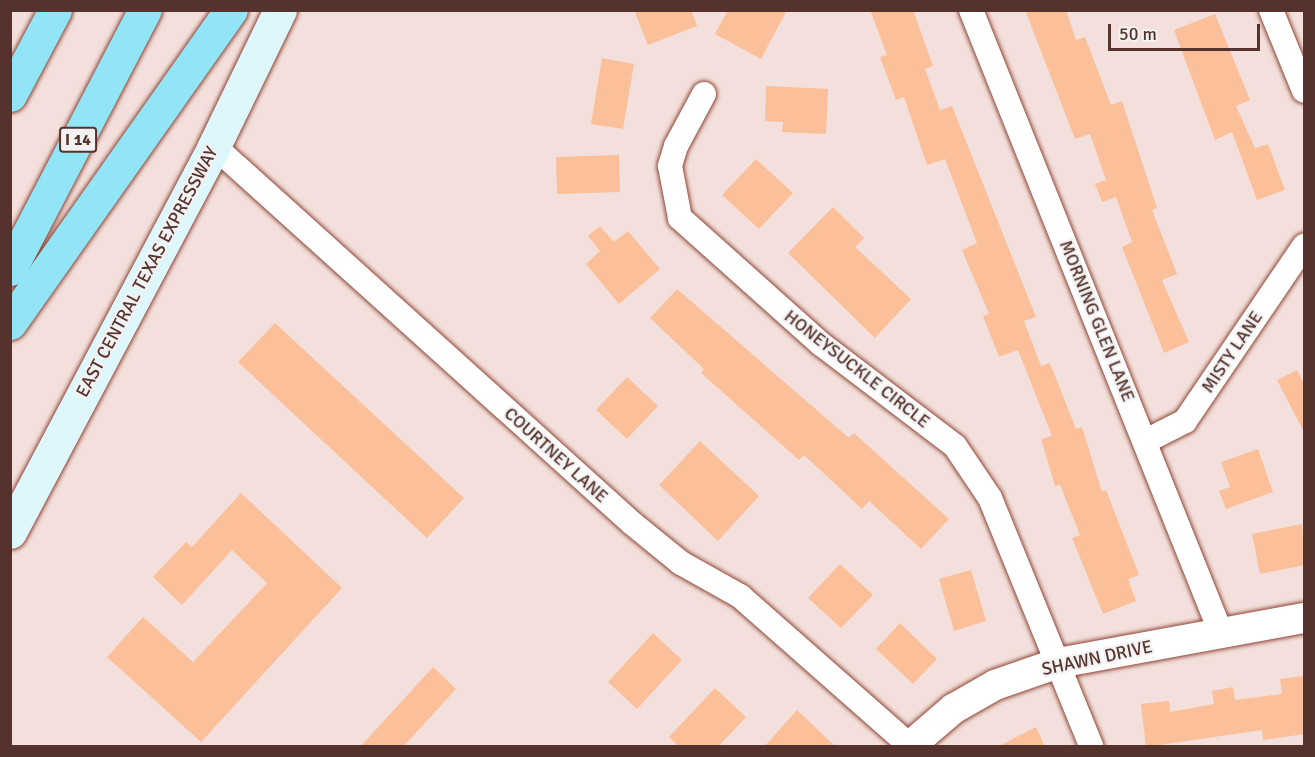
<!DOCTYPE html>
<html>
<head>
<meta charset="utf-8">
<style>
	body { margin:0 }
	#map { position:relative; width:1315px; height:757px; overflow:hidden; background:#f3e0dc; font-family:Signika,sans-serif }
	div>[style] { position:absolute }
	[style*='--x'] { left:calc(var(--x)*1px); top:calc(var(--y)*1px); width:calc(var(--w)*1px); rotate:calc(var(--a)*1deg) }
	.building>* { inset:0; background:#fbbf9a }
	.roads { filter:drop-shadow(0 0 2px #904535) drop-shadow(0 0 2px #904535) }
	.minor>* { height:24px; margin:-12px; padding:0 12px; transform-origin:12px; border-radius:12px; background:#fff }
	.tertiary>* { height:30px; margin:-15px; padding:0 15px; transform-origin:15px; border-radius:15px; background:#fff }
	.secondary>* { height:33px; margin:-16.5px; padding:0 16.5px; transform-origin:16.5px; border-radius:16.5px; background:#def7fd }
	.motorway>* { height:33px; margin:-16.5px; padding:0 16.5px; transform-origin:16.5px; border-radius:16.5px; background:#91e5f7 }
	span { translate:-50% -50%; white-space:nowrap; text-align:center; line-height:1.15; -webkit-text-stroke:4.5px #f2f2f2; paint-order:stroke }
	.shield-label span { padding:2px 4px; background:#f2f2f2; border:2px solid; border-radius:4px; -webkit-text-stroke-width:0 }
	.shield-label { font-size:16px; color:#55322b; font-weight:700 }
	.street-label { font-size:18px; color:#55322b }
	.frame { position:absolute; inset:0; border:12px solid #55322b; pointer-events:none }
	.scale { position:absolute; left:1108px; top:24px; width:152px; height:27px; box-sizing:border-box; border:3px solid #55322b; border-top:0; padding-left:8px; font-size:18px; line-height:21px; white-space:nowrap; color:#55322b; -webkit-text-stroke:4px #f2f2f2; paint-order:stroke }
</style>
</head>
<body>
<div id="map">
	<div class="building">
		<div style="clip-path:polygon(634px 10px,691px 10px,697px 26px,648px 45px)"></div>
		<div style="clip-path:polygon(728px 10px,787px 10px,761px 59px,715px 34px)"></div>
		<div style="clip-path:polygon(870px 10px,913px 10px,933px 66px,925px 69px,940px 110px,952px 106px,1036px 317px,1024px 321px,1041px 366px,1050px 363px,1076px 429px,1082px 427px,1102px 492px,1106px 490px,1139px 575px,1128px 579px,1136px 601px,1103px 614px,1072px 538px,1080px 535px,1060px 485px,1055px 486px,1041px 439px,1052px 436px,1018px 350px,999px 357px,983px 316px,989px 314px,962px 250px,977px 243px,945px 159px,927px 165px,904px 97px,896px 100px,880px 57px,887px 55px)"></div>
		<div style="clip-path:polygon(1025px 10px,1066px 10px,1076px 40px,1085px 37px,1111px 105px,1122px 101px,1157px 208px,1152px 210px,1177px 274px,1162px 280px,1189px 342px,1164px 353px,1122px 247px,1132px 242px,1116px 197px,1102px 202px,1095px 184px,1106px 180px,1090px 134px,1075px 139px)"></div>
		<div style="clip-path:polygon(1215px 14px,1250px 100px,1236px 106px,1255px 148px,1268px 144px,1285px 190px,1257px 200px,1232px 132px,1215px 140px,1174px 30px)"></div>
		<div style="clip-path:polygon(602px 58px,634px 64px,623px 129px,591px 124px)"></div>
		<div style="clip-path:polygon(766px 86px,828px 89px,826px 134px,782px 132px,783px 122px,765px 121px)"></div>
		<div style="clip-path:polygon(619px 155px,620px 192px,557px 194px,556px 157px)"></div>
		<div style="clip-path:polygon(756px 159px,793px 193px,759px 229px,722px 195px)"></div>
		<div style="clip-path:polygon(833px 207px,864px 238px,855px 247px,911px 299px,875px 338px,788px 253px)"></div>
		<div style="clip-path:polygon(600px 226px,614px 242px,628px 231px,660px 269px,619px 304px,586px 264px,600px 251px,588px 236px)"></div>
		<div style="clip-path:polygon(677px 289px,849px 438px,854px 433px,949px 519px,921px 549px,869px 501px,862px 509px,804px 455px,799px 460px,701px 373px,704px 369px,650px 318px)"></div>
		<div style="clip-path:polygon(275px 323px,464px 498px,427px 538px,238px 362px)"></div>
		<div style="clip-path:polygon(1297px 370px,1305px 386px,1305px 434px,1277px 380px)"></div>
		<div style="clip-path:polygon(627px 377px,658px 406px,627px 439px,596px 410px)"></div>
		<div style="clip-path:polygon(700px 441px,759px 496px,718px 541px,659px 485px)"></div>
		<div style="clip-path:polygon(1258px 449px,1273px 492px,1226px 509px,1219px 491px,1230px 487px,1221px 462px)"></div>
		<div style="clip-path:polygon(241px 493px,342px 588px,201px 742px,107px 657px,143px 617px,193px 662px,267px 583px,232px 550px,182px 605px,153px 577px,186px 542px,192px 547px)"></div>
		<div style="clip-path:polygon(1302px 524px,1305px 565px,1260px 574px,1252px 534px)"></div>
		<div style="clip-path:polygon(840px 564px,873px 595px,841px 628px,808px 598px)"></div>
		<div style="clip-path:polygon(971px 570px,986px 621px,954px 631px,939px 579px)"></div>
		<div style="clip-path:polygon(900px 623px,937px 659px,913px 684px,876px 649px)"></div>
		<div style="clip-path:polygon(653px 633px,682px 660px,637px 709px,608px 682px)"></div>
		<div style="clip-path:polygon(433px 667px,456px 689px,403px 747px,360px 747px)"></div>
		<div style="clip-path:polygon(1303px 676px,1305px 734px,1263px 740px,1262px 730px,1146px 747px,1141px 704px,1169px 701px,1170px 712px,1214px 704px,1212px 691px,1233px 687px,1235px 700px,1282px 694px,1280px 679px)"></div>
		<div style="clip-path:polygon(715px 688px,746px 717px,718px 747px,679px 747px,669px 737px)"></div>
		<div style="clip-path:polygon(797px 710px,836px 747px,764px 747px)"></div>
		<div style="clip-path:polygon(1036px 727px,1045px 747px,997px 747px)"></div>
	</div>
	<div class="roads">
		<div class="minor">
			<div style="--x:971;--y:10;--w:671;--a:68.14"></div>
			<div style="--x:1271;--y:10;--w:87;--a:67.8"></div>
			<div style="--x:704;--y:94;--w:59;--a:118.3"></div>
			<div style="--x:676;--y:146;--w:21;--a:107"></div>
			<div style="--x:670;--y:166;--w:53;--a:79.1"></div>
			<div style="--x:680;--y:218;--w:189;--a:41.8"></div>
			<div style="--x:821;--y:344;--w:168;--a:37.3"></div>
			<div style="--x:955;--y:446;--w:63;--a:56.1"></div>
			<div style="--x:990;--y:498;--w:268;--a:67.8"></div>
			<div style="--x:214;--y:146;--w:564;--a:42.06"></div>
			<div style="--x:633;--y:524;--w:62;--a:39.1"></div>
			<div style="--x:681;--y:563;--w:68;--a:29.2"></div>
			<div style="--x:740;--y:596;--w:227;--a:41.4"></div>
			<div style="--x:1146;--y:441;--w:44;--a:-27.1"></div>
			<div style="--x:1185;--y:421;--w:212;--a:-55.8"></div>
		</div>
		<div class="tertiary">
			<div style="--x:910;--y:746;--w:57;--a:-40.7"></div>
			<div style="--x:953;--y:709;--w:48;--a:-29.7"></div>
			<div style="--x:995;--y:685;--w:67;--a:-19.2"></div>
			<div style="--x:1058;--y:663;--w:250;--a:-10.4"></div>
		</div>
		<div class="secondary">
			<div style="--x:10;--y:532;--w:437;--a:-62.1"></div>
			<div style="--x:214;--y:146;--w:151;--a:-64.1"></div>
		</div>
		<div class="motorway">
			<div style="--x:10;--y:95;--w:96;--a:-62.1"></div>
			<div style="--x:10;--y:269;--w:292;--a:-62.5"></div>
			<div style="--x:10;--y:323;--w:383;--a:-54.8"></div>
		</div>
	</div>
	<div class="shield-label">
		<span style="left:78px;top:140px">I 14</span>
	</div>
	<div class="street-label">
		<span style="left:147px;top:272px;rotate:-62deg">EAST CENTRAL TEXAS EXPRESSWAY</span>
		<span style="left:1097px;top:321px;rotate:68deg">MORNING GLEN LANE</span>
		<span style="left:1232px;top:352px;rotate:-56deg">MISTY LANE</span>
		<span style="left:857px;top:369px;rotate:38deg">HONEYSUCKLE CIRCLE</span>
		<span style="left:556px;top:455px;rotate:42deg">COURTNEY LANE</span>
		<span style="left:1097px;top:658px;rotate:-12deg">SHAWN DRIVE</span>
	</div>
	<div class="frame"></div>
	<div class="scale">50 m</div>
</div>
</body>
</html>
